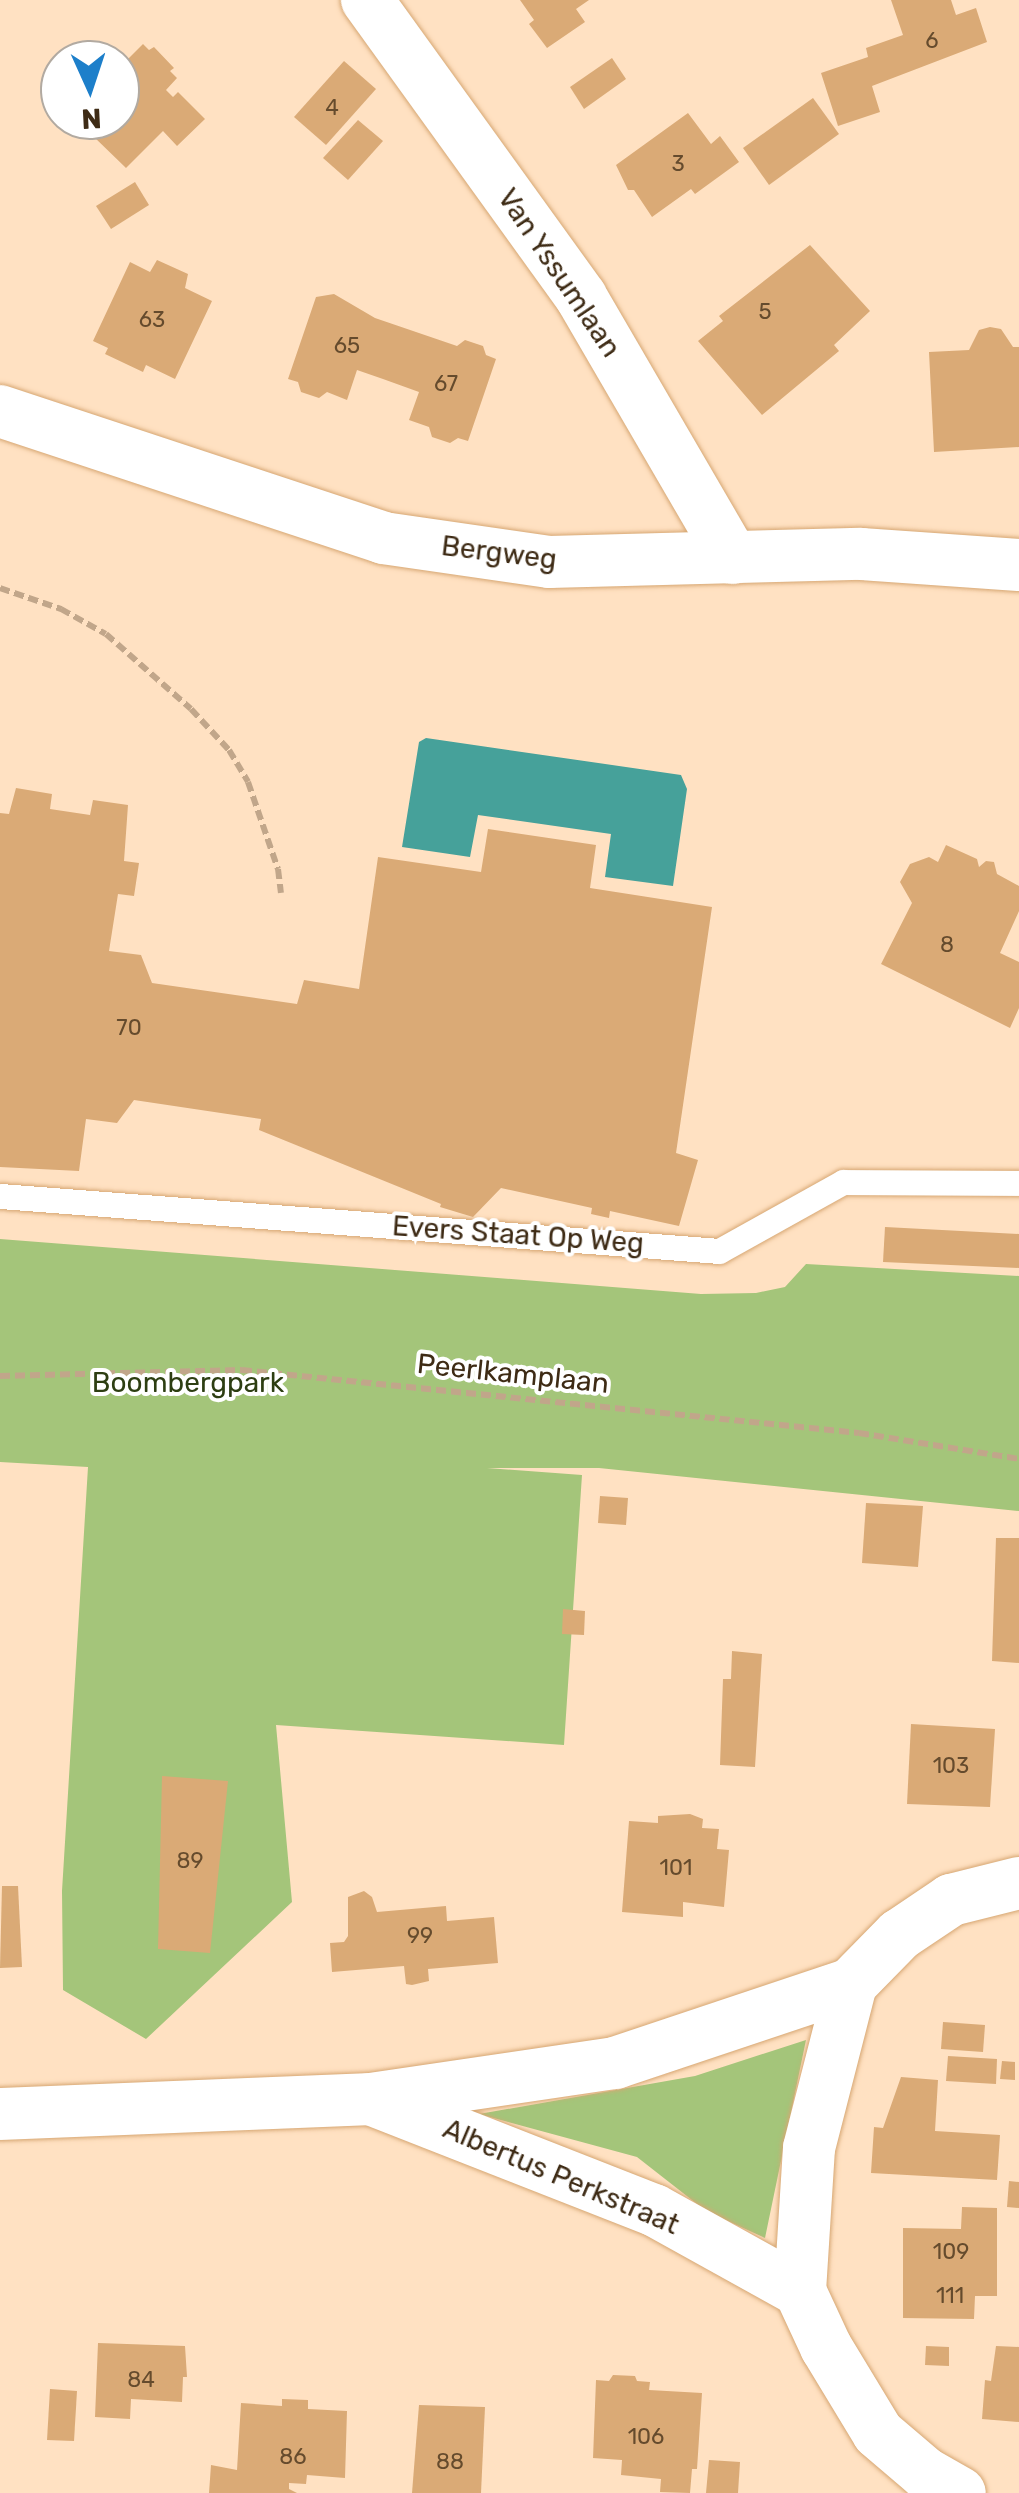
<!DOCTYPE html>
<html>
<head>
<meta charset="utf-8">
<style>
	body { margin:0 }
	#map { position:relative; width:1019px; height:2493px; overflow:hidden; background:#ffe1c2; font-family:Rubik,sans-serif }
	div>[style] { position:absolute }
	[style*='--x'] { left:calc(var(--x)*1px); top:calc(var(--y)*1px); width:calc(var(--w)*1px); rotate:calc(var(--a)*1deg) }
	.green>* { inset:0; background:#a4c57a }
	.water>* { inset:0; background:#46a19a }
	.building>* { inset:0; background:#daaa76 }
	.path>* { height:6px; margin-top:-3px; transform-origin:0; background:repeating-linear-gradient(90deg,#c1a68a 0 10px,transparent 0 15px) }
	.roads { filter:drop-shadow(0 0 2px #d7a773) drop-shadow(0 0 2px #d7a773) }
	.service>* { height:25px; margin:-12.5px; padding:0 12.5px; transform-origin:12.5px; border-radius:12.5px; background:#fff }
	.minor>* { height:52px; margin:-26px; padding:0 26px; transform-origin:26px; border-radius:26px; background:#fff }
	span { translate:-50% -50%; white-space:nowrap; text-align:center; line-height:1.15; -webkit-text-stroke:8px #fff; paint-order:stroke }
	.number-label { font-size:22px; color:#654b2d }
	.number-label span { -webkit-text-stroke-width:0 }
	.street-label { font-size:28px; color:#3e2b15 }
	.park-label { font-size:28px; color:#2d3e12 }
	.north { position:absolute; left:40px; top:40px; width:100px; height:100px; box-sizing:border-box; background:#fff; border:2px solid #b2aaa1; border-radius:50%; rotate:177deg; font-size:28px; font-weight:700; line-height:40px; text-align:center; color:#3e2b15 }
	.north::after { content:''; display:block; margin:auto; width:35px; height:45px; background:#1d7fca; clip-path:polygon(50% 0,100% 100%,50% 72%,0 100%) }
</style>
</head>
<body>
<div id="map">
	<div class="green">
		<div style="clip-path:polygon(0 1239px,701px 1294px,756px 1293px,785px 1287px,806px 1264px,1019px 1276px,1019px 1511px,599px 1468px,487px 1468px,582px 1475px,564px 1745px,276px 1725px,292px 1902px,146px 2039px,63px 1990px,62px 1891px,88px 1467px,0 1462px)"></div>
		<div style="clip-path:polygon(806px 2040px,765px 2238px,706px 2211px,637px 2157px,479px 2114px,695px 2076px)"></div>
	</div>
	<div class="water">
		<div style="clip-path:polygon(426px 738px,681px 775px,687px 789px,673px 886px,605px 877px,611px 834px,478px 815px,470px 857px,402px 847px,419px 742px)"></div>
	</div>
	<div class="building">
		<div style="clip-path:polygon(520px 0,589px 0,576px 9px,585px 22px,547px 48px,529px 24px,534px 20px)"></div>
		<div style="clip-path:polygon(891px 0,951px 0,956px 15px,976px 8px,987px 42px,872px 86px,880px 112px,838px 126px,821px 73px,868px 57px,866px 48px,903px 35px)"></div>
		<div style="clip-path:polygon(143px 44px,149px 50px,154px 47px,174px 68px,170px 71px,177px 78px,166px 90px,173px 97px,178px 92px,205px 119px,177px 146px,163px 131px,126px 168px,92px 135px,103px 123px,100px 120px,120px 120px,120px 67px)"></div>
		<div style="clip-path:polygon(612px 58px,626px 79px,584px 109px,570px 87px)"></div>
		<div style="clip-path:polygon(344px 61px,376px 89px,326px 145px,294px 117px)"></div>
		<div style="clip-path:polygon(813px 98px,839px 134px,769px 185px,743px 148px)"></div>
		<div style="clip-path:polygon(688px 113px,711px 144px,720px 136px,739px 162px,695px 194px,691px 189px,652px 217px,634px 190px,628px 190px,616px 165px)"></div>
		<div style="clip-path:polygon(358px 120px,383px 141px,348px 180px,323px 158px)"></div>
		<div style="clip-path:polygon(135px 182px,149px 205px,111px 229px,96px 206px)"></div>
		<div style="clip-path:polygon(810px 245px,870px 311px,834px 345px,839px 351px,762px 415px,698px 341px,723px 321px,719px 316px)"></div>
		<div style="clip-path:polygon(157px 260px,188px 274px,185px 288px,212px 301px,175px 379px,146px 365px,143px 372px,105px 354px,108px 348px,93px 341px,130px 262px,150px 272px)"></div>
		<div style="clip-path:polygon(334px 294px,375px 318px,457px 346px,465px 340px,483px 346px,486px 355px,496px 359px,468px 441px,458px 438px,450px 443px,432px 437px,429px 427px,409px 420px,419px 392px,383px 379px,357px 370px,347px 400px,327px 392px,319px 398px,301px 392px,298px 382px,288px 379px,316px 297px)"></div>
		<div style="clip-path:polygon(990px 327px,1001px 329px,1013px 347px,1019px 347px,1019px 447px,934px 452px,929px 352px,969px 350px,979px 330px)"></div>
		<div style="clip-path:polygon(16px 788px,52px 794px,50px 809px,90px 815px,93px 800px,128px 805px,124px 861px,139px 863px,134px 896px,118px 894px,109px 951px,141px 955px,152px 983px,297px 1004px,304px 980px,359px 989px,378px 857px,481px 872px,488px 829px,596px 845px,590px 888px,712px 907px,676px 1153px,698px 1160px,679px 1226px,610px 1211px,609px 1218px,591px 1214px,592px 1208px,501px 1188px,473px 1217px,440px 1207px,441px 1204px,259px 1130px,261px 1119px,134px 1100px,117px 1123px,86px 1119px,79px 1171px,0 1167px,0 813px,9px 814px)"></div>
		<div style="clip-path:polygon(946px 845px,977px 859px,979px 867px,986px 861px,994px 862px,997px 874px,1019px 886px,1019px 911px,1000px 953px,1019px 962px,1019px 1008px,1010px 1028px,881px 964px,912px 903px,900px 882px,910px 864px,929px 857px,938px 862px)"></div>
		<div style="clip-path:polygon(885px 1227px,1019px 1234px,1019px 1268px,883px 1262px)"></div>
		<div style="clip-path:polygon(600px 1496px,628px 1498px,626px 1525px,598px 1523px)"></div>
		<div style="clip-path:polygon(866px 1503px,923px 1506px,918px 1567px,862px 1563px)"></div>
		<div style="clip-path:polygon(996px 1538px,1019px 1538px,1019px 1663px,992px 1661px)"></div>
		<div style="clip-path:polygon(563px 1609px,585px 1611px,584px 1635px,562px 1634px)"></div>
		<div style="clip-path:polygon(732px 1651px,762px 1654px,755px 1767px,720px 1765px,723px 1679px,731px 1679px)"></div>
		<div style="clip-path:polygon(911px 1724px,995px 1729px,990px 1807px,907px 1804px)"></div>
		<div style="clip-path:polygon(162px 1776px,228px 1781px,210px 1953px,158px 1949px)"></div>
		<div style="clip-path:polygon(690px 1814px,703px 1819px,702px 1828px,719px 1829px,717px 1849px,729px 1850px,724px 1907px,683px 1902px,683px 1917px,622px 1912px,629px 1821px,658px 1823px,658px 1816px)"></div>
		<div style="clip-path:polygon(2px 1886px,18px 1886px,22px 1967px,0 1968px)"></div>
		<div style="clip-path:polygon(364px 1891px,372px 1897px,377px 1912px,446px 1906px,447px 1921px,494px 1917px,498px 1963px,428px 1969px,429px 1981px,412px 1985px,406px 1984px,404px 1966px,332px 1972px,330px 1943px,344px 1942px,348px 1936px,348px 1897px)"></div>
		<div style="clip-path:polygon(943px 2022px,985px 2025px,983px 2052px,941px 2049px)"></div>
		<div style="clip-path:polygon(948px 2056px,997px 2059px,996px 2084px,946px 2081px)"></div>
		<div style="clip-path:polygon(1002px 2061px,1015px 2062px,1015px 2080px,1000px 2079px)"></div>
		<div style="clip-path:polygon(901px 2077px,938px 2080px,935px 2131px,1000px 2135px,997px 2180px,871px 2173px,874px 2127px,883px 2128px)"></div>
		<div style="clip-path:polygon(1009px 2181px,1019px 2182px,1019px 2208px,1007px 2207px)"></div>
		<div style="clip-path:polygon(962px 2207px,997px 2208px,997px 2296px,975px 2296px,974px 2319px,903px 2318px,903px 2228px,961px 2229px)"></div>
		<div style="clip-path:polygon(98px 2343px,185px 2346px,187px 2377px,183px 2377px,182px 2402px,131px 2399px,130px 2419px,95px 2417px)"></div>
		<div style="clip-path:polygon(926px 2346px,949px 2347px,949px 2366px,925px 2365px)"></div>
		<div style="clip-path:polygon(996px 2346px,1019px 2347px,1019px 2422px,982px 2419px,985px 2380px,991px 2381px)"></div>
		<div style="clip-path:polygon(613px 2375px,635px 2376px,637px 2381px,650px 2382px,649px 2390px,702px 2393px,697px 2469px,692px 2469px,690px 2493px,660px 2492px,661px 2479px,621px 2475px,622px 2460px,593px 2458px,596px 2380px,609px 2381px)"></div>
		<div style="clip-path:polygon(50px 2389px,77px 2391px,74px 2441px,47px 2440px)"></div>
		<div style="clip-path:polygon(282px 2399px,308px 2400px,308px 2409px,347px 2411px,345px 2478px,307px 2475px,306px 2484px,289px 2483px,289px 2489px,297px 2493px,209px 2493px,211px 2465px,237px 2470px,241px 2403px,282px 2406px)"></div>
		<div style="clip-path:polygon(419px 2405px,485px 2407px,481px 2493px,412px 2493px)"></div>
		<div style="clip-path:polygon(709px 2460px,740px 2462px,738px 2493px,706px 2493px)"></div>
	</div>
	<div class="path">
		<div style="--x:0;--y:588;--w:65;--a:19"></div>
		<div style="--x:61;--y:609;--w:51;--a:29.1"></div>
		<div style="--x:106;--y:634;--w:113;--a:41.4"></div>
		<div style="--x:191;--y:709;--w:56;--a:47.2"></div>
		<div style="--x:229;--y:750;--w:37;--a:59"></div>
		<div style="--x:248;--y:782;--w:92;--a:71"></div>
		<div style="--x:278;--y:869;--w:24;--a:83"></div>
		<div style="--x:0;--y:1376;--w:242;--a:-1.4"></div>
		<div style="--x:242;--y:1370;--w:620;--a:5.83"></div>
		<div style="--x:859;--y:1433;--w:162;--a:9.2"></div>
	</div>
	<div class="roads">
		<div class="service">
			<div style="--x:0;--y:1196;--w:721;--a:4.37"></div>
			<div style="--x:719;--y:1251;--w:142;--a:-29.1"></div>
			<div style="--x:843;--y:1182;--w:176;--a:0.3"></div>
		</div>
		<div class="minor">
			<div style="--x:367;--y:0;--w:366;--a:54.2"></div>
			<div style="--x:581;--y:297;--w:302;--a:59.8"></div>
			<div style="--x:0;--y:411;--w:404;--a:18.3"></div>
			<div style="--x:383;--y:538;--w:168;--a:8.2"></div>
			<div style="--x:549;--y:562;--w:312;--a:-1.5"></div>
			<div style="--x:861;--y:554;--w:158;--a:4"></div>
			<div style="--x:373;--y:2100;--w:302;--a:21.4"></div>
			<div style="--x:654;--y:2210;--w:167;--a:29"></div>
			<div style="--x:800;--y:2291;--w:62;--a:65.1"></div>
			<div style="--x:826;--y:2347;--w:100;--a:58.8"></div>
			<div style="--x:878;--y:2433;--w:62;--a:40.4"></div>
			<div style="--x:925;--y:2473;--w:40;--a:29.7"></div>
			<div style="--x:0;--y:2114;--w:371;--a:-2.3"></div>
			<div style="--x:371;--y:2099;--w:247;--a:-8.4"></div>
			<div style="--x:615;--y:2063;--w:249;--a:-18.5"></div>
			<div style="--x:851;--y:1984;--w:69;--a:-45.6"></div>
			<div style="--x:899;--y:1935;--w:63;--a:-33.9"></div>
			<div style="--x:951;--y:1900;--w:70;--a:-14"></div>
			<div style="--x:800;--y:2291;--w:143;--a:-86.4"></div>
			<div style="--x:809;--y:2148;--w:169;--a:-75.6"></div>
		</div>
	</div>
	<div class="number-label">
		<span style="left:932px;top:41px">6</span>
		<span style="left:332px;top:108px">4</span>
		<span style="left:678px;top:164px">3</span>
		<span style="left:765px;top:312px">5</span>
		<span style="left:152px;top:320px">63</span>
		<span style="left:347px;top:346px">65</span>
		<span style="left:446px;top:384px">67</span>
		<span style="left:947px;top:945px">8</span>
		<span style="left:129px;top:1028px">70</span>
		<span style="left:951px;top:1766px">103</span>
		<span style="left:190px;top:1861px">89</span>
		<span style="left:676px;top:1868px">101</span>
		<span style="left:420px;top:1936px">99</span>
		<span style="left:951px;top:2252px">109</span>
		<span style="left:950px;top:2296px">111</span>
		<span style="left:141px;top:2380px">84</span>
		<span style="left:646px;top:2437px">106</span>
		<span style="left:293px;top:2457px">86</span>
		<span style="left:450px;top:2462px">88</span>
	</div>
	<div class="street-label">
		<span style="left:559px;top:273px;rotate:56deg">Van Yssumlaan</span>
		<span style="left:499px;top:553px;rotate:7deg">Bergweg</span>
		<span style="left:518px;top:1235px;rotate:4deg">Evers Staat Op Weg</span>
		<span style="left:513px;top:1374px;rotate:6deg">Peerlkamplaan</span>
		<span style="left:561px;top:2177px;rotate:23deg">Albertus Perkstraat</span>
	</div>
	<div class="park-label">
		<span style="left:188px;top:1383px">Boombergpark</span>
	</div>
	<div class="north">N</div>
</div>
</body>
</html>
